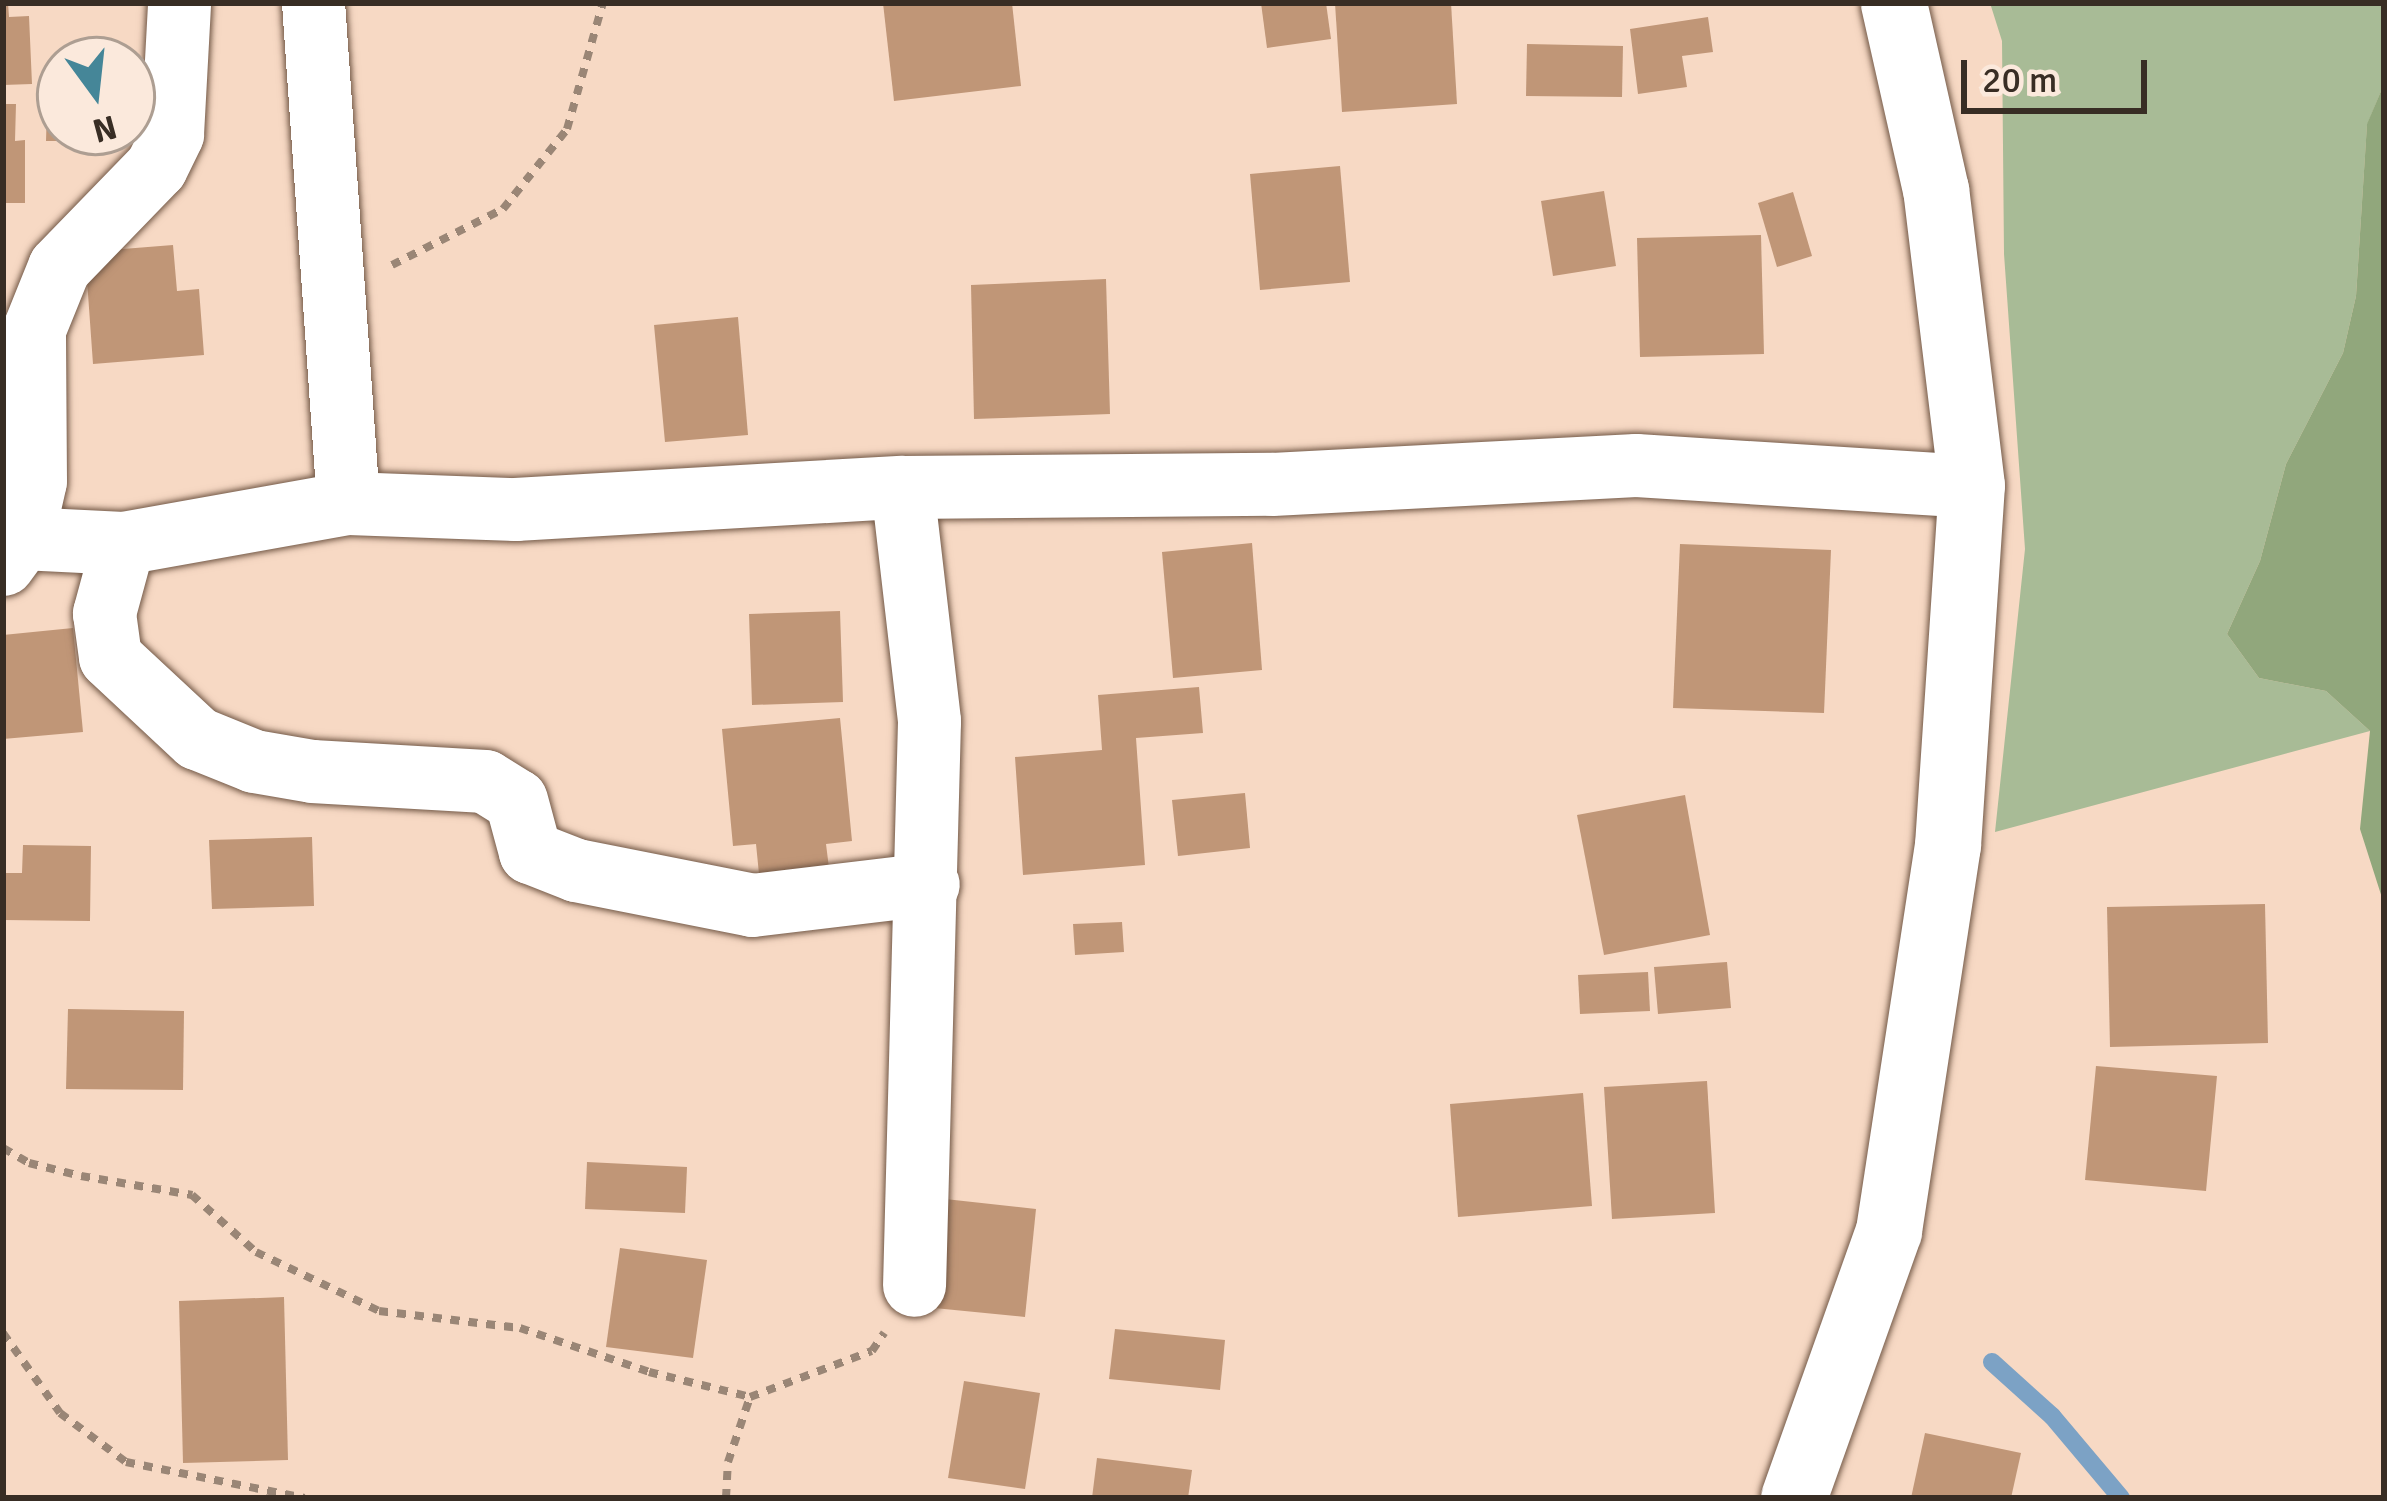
<!DOCTYPE html>
<html>
<head>
<meta charset="utf-8">
<style>
	body { margin:0 }
	#map { position:relative; width:2387px; height:1501px; overflow:hidden; background:#f7d9c4; font-family:Signika,sans-serif }
	div>[style] { position:absolute }
	[style*='--x'] { left:calc(var(--x)*1px); top:calc(var(--y)*1px); width:calc(var(--w)*1px); rotate:calc(var(--a)*1deg) }
	.green>* { inset:0; background:#a8bb96 }
	.forest>* { inset:0; background:#91a77c }
	.stream>* { height:18px; margin:-9px; padding:0 9px; transform-origin:9px; border-radius:9px; background:#7ca2c5 }
	.building>* { inset:0; background:#c09677 }
	.path>* { height:8px; margin-top:-4px; transform-origin:0; background:repeating-linear-gradient(90deg,#9a8676 0 9px,transparent 0 18px) }
	.roads { filter:drop-shadow(0 0 3px #735947) drop-shadow(0 0 3px #735947) }
	.minor>* { height:63px; margin:-31.5px; padding:0 31.5px; transform-origin:31.5px; border-radius:31.5px; background:#fff }
	.highway>* { height:66px; margin:-33px; padding:0 33px; transform-origin:33px; border-radius:33px; background:#fff }
	span { translate:-50% -50%; white-space:nowrap; text-align:center; line-height:1.15; -webkit-text-stroke:10px #fbe9dc; paint-order:stroke }
	.frame { position:absolute; inset:0; border:6px solid #382d24; pointer-events:none }
	.north { position:absolute; left:36px; top:36px; width:120px; height:120px; box-sizing:border-box; background:#fbe9dc; border:3px solid #ad9e92; border-radius:50%; rotate:165deg; font-size:33px; font-weight:700; line-height:48px; text-align:center; color:#382d24 }
	.north::after { content:''; display:block; margin:auto; width:42px; height:54px; background:#458698; clip-path:polygon(50% 0,100% 100%,50% 72%,0 100%) }
	.scale { position:absolute; left:1961px; top:60px; width:186px; height:54px; box-sizing:border-box; border:6px solid #382d24; border-top:0; padding-left:15px; font-size:36px; line-height:42px; white-space:nowrap; color:#382d24; -webkit-text-stroke:9px #fbe9dc; paint-order:stroke }
</style>
</head>
<body>
<div id="map">
	<div class="green">
		<div style="clip-path:polygon(1990px 3px,2383px 3px,2384px 68px,2384px 84px,2367px 125px,2356px 296px,2343px 353px,2286px 464px,2260px 561px,2227px 634px,2259px 678px,2326px 691px,2370px 731px,1995px 832px,2025px 549px,2004px 254px,2002px 41px)"></div>
	</div>
	<div class="forest">
		<div style="clip-path:polygon(2384px 84px,2384px 904px,2360px 829px,2370px 731px,2326px 691px,2259px 678px,2227px 634px,2260px 561px,2286px 464px,2343px 353px,2356px 296px,2367px 124px)"></div>
	</div>
	<div class="stream">
		<div style="--x:1992;--y:1362;--w:81;--a:42"></div>
		<div style="--x:2052;--y:1416;--w:107;--a:49.9"></div>
	</div>
	<div class="building">
		<div style="clip-path:polygon(3px 3px,8px 3px,9px 17px,29px 16px,32px 84px,3px 85px)"></div>
		<div style="clip-path:polygon(883px 3px,1012px 3px,1021px 86px,894px 101px)"></div>
		<div style="clip-path:polygon(1261px 3px,1326px 3px,1331px 39px,1267px 48px)"></div>
		<div style="clip-path:polygon(1335px 3px,1451px 3px,1457px 104px,1342px 112px)"></div>
		<div style="clip-path:polygon(1708px 17px,1713px 52px,1682px 56px,1687px 87px,1638px 94px,1630px 29px)"></div>
		<div style="clip-path:polygon(1527px 44px,1623px 46px,1622px 97px,1526px 96px)"></div>
		<div style="clip-path:polygon(3px 104px,16px 104px,15px 141px,25px 140px,25px 203px,3px 203px)"></div>
		<div style="clip-path:polygon(47px 107px,60px 107px,60px 132px,84px 132px,84px 141px,46px 141px)"></div>
		<div style="clip-path:polygon(1340px 166px,1350px 282px,1260px 290px,1250px 174px)"></div>
		<div style="clip-path:polygon(1604px 191px,1616px 266px,1553px 276px,1541px 201px)"></div>
		<div style="clip-path:polygon(1793px 192px,1812px 256px,1777px 267px,1758px 203px)"></div>
		<div style="clip-path:polygon(1761px 235px,1764px 354px,1640px 357px,1637px 238px)"></div>
		<div style="clip-path:polygon(173px 245px,177px 291px,199px 289px,204px 355px,93px 364px,85px 252px)"></div>
		<div style="clip-path:polygon(1106px 279px,1110px 414px,974px 419px,971px 285px)"></div>
		<div style="clip-path:polygon(738px 317px,748px 435px,665px 442px,654px 325px)"></div>
		<div style="clip-path:polygon(1252px 543px,1262px 670px,1173px 678px,1162px 552px)"></div>
		<div style="clip-path:polygon(1680px 544px,1831px 550px,1824px 713px,1673px 708px)"></div>
		<div style="clip-path:polygon(840px 611px,843px 702px,752px 705px,749px 614px)"></div>
		<div style="clip-path:polygon(73px 628px,83px 732px,3px 739px,3px 635px)"></div>
		<div style="clip-path:polygon(1199px 687px,1203px 733px,1136px 738px,1145px 865px,1023px 875px,1015px 757px,1102px 750px,1098px 695px)"></div>
		<div style="clip-path:polygon(840px 718px,852px 841px,826px 844px,829px 868px,759px 874px,756px 844px,733px 846px,722px 729px)"></div>
		<div style="clip-path:polygon(1245px 793px,1250px 848px,1178px 856px,1172px 800px)"></div>
		<div style="clip-path:polygon(1685px 795px,1710px 935px,1604px 955px,1577px 815px)"></div>
		<div style="clip-path:polygon(312px 837px,314px 906px,212px 909px,209px 840px)"></div>
		<div style="clip-path:polygon(23px 845px,91px 846px,90px 921px,3px 920px,3px 873px,22px 873px)"></div>
		<div style="clip-path:polygon(2265px 904px,2268px 1043px,2110px 1047px,2107px 907px)"></div>
		<div style="clip-path:polygon(1122px 922px,1124px 952px,1075px 955px,1073px 924px)"></div>
		<div style="clip-path:polygon(1727px 962px,1731px 1008px,1658px 1014px,1654px 967px)"></div>
		<div style="clip-path:polygon(1648px 972px,1650px 1011px,1580px 1014px,1578px 975px)"></div>
		<div style="clip-path:polygon(68px 1009px,184px 1011px,183px 1090px,66px 1089px)"></div>
		<div style="clip-path:polygon(2096px 1066px,2217px 1076px,2206px 1191px,2085px 1180px)"></div>
		<div style="clip-path:polygon(1707px 1081px,1715px 1213px,1612px 1219px,1604px 1087px)"></div>
		<div style="clip-path:polygon(1583px 1093px,1592px 1206px,1458px 1217px,1450px 1104px)"></div>
		<div style="clip-path:polygon(587px 1162px,687px 1167px,685px 1213px,585px 1209px)"></div>
		<div style="clip-path:polygon(936px 1198px,1036px 1209px,1025px 1317px,924px 1307px)"></div>
		<div style="clip-path:polygon(620px 1248px,707px 1260px,693px 1358px,606px 1347px)"></div>
		<div style="clip-path:polygon(284px 1297px,288px 1460px,183px 1463px,179px 1301px)"></div>
		<div style="clip-path:polygon(1115px 1329px,1225px 1340px,1220px 1390px,1109px 1379px)"></div>
		<div style="clip-path:polygon(964px 1381px,1040px 1393px,1025px 1489px,948px 1478px)"></div>
		<div style="clip-path:polygon(1925px 1433px,2021px 1453px,2011px 1498px,1911px 1498px)"></div>
		<div style="clip-path:polygon(1097px 1458px,1192px 1470px,1188px 1498px,1092px 1498px)"></div>
	</div>
	<div class="path">
		<div style="--x:392;--y:265;--w:124;--a:-26.8"></div>
		<div style="--x:503;--y:209;--w:102;--a:-51.3"></div>
		<div style="--x:567;--y:129;--w:131;--a:-74.1"></div>
		<div style="--x:3;--y:1148;--w:30;--a:30"></div>
		<div style="--x:29;--y:1163;--w:54;--a:14"></div>
		<div style="--x:81;--y:1176;--w:113;--a:9.7"></div>
		<div style="--x:192;--y:1195;--w:86;--a:41.7"></div>
		<div style="--x:256;--y:1252;--w:136;--a:25.6"></div>
		<div style="--x:379;--y:1311;--w:142;--a:6.9"></div>
		<div style="--x:520;--y:1328;--w:136;--a:18.8"></div>
		<div style="--x:649;--y:1372;--w:104;--a:13.9"></div>
		<div style="--x:750;--y:1397;--w:130;--a:-20.7"></div>
		<div style="--x:872;--y:1351;--w:22;--a:-56"></div>
		<div style="--x:3;--y:1333;--w:98;--a:54.5"></div>
		<div style="--x:60;--y:1413;--w:82;--a:36.6"></div>
		<div style="--x:126;--y:1462;--w:182;--a:11.4"></div>
		<div style="--x:726;--y:1498;--w:36;--a:-87"></div>
		<div style="--x:728;--y:1462;--w:69;--a:-71.3"></div>
	</div>
	<div class="roads">
		<div class="minor">
			<div style="--x:902;--y:487;--w:236;--a:83.4"></div>
			<div style="--x:929;--y:721;--w:564;--a:91.52"></div>
			<div style="--x:348;--y:503;--w:167;--a:2.1"></div>
			<div style="--x:515;--y:509;--w:388;--a:-3.3"></div>
			<div style="--x:902;--y:487;--w:370;--a:-0.5"></div>
			<div style="--x:1272;--y:484;--w:364;--a:-3"></div>
			<div style="--x:1636;--y:465;--w:337;--a:3.6"></div>
			<div style="--x:22;--y:538;--w:58;--a:-77.2"></div>
			<div style="--x:35;--y:481;--w:152;--a:-90.4"></div>
			<div style="--x:34;--y:329;--w:67;--a:-68"></div>
			<div style="--x:59;--y:267;--w:139;--a:-45.9"></div>
			<div style="--x:156;--y:167;--w:37;--a:-64"></div>
			<div style="--x:172;--y:134;--w:131;--a:-86.9"></div>
			<div style="--x:123;--y:543;--w:73;--a:105.2"></div>
			<div style="--x:104;--y:613;--w:44;--a:82.2"></div>
			<div style="--x:110;--y:657;--w:119;--a:43"></div>
			<div style="--x:197;--y:738;--w:61;--a:22"></div>
			<div style="--x:254;--y:761;--w:59;--a:9.8"></div>
			<div style="--x:312;--y:771;--w:173;--a:3.3"></div>
			<div style="--x:485;--y:781;--w:36;--a:32"></div>
			<div style="--x:516;--y:800;--w:54;--a:74.9"></div>
			<div style="--x:530;--y:852;--w:49;--a:21.4"></div>
			<div style="--x:576;--y:870;--w:179;--a:11.2"></div>
			<div style="--x:752;--y:905;--w:177;--a:-6.8"></div>
			<div style="--x:3;--y:564;--w:32;--a:-54"></div>
			<div style="--x:22;--y:538;--w:101;--a:2.8"></div>
			<div style="--x:123;--y:543;--w:229;--a:-10.1"></div>
			<div style="--x:348;--y:503;--w:501;--a:-94"></div>
		</div>
		<div class="highway">
			<div style="--x:1794;--y:1498;--w:283;--a:-70.4"></div>
			<div style="--x:1889;--y:1231;--w:389;--a:-81.3"></div>
			<div style="--x:1948;--y:846;--w:361;--a:-86.2"></div>
			<div style="--x:1972;--y:486;--w:298;--a:-96.9"></div>
			<div style="--x:1936;--y:190;--w:192;--a:-102.7"></div>
		</div>
	</div>
	<div class="frame"></div>
	<div class="north">N</div>
	<div class="scale">20 m</div>
</div>
</body>
</html>
